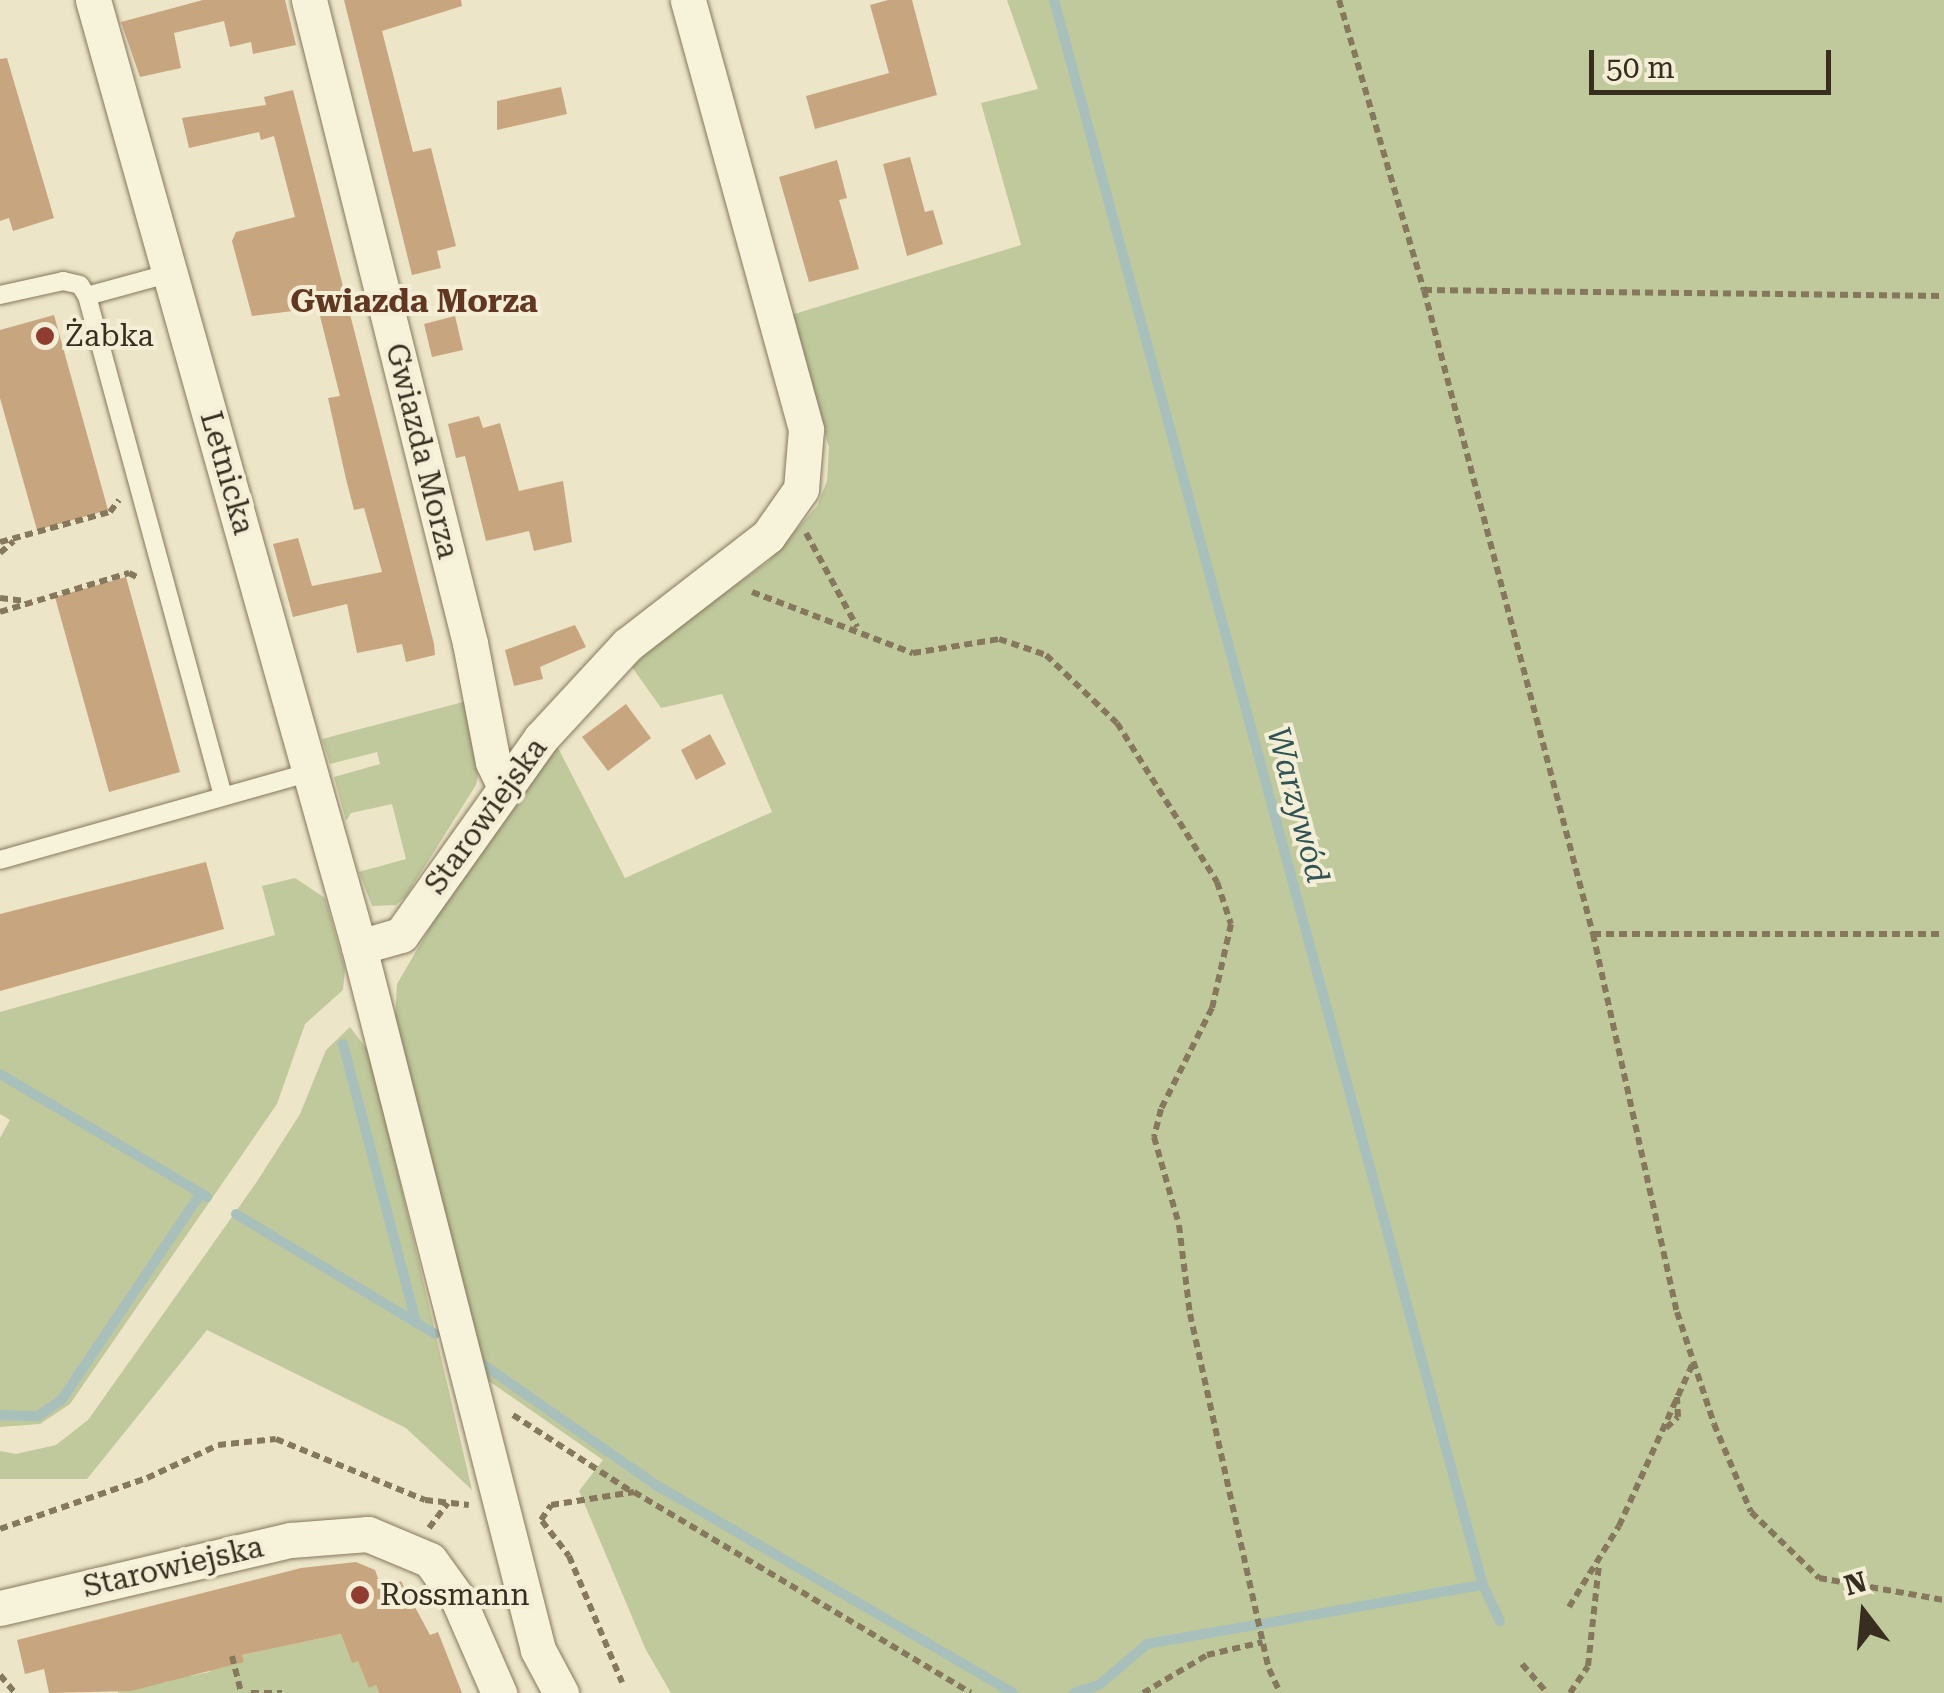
<!DOCTYPE html>
<html>
<head>
<meta charset="utf-8">
<style>
	body { margin:0 }
	#map { position:relative; width:1944px; height:1693px; overflow:hidden; background:#ece5c7; font-family:"Roboto Serif",serif }
	div>[style] { position:absolute }
	[style*='--x'] { left:calc(var(--x)*1px); top:calc(var(--y)*1px); width:calc(var(--w)*1px); rotate:calc(var(--a)*1deg) }
	.green>* { inset:0; background:#bfc99b }
	.stream>* { height:10px; margin:-5px; padding:0 5px; transform-origin:5px; border-radius:5px; background:#a8c0bb }
	.building>* { inset:0; background:#c7a67f }
	.path>* { height:6px; margin-top:-3px; transform-origin:0; background:repeating-linear-gradient(90deg,#86785d 0 8px,transparent 0 13px) }
	.roads { filter:drop-shadow(0 0 2px #86785d) drop-shadow(0 0 2px #86785d) }
	.lane>* { height:18px; margin:-9px; padding:0 9px; transform-origin:9px; border-radius:9px; background:#f7f2da }
	.street>* { height:35px; margin:-17.5px; padding:0 17.5px; transform-origin:17.5px; border-radius:17.5px; background:#f7f2da }
	.dots>* { width:28px; height:28px; translate:-50% -50%; box-sizing:border-box; border:5px solid #f4eed6; border-radius:50% }
	span { translate:-50% -50%; white-space:nowrap; text-align:center; line-height:1.15; -webkit-text-stroke:8px #f4eed6; paint-order:stroke }
	.poi-label { font-size:30px; color:#372e20 }
	.left { translate:0 -50%; text-align:left }
	.street-label { font-size:30px; color:#372e20 }
	.neighbourhood-label { font-size:32px; color:#613722; font-weight:700 }
	.water-label { font-size:32px; color:#305456; font-style:italic }
	.north { position:absolute; left:1814px; top:1563px; width:100px; height:100px; -webkit-text-stroke:8px #f4eed6; paint-order:stroke; rotate:344deg; font-size:28px; font-weight:700; line-height:40px; text-align:center; color:#372e20 }
	.north::after { content:''; display:block; margin:auto; width:35px; height:45px; background:#372e20; clip-path:polygon(50% 0,100% 100%,50% 72%,0 100%) }
	.scale { position:absolute; left:1589px; top:50px; width:242px; height:45px; box-sizing:border-box; border:5px solid #372e20; border-top:0; padding-left:12px; font-size:30px; line-height:35px; white-space:nowrap; color:#372e20; -webkit-text-stroke:8px #f4eed6; paint-order:stroke }
</style>
</head>
<body>
<div id="map">
	<div class="green">
		<div style="clip-path:polygon(1007px 0,1944px 0,1944px 1693px,671px 1693px,646px 1650px,579px 1491px,603px 1460px,483px 1377px,395px 1020px,397px 984px,485px 833px,555px 742px,625px 878px,772px 812px,722px 694px,661px 708px,632px 667px,663px 637px,768px 562px,817px 506px,827px 481px,829px 447px,791px 315px,1021px 245px,981px 103px,1038px 89px)"></div>
		<div style="clip-path:polygon(467px 701px,480px 767px,476px 785px,406px 896px,396px 905px,372px 906px,359px 872px,406px 859px,392px 804px,351px 813px,346px 821px,334px 777px,380px 764px,377px 752px,330px 764px,322px 739px)"></div>
		<div style="clip-path:polygon(295px 878px,325px 898px,345px 968px,343px 990px,305px 1024px,277px 1104px,70px 1404px,40px 1424px,0 1427px,0 1138px,10px 1120px,0 1114px,0 1012px,275px 935px,262px 886px)"></div>
		<div style="clip-path:polygon(350px 1027px,370px 1053px,472px 1490px,406px 1428px,207px 1330px,87px 1479px,0 1479px,0 1451px,16px 1454px,56px 1445px,88px 1420px,256px 1183px,300px 1114px,326px 1050px)"></div>
		<div style="clip-path:polygon(341px 1634px,352px 1662px,362px 1659px,369px 1687px,376px 1685px,379px 1693px,118px 1693px,117px 1687px,131px 1691px,161px 1674px,165px 1683px,186px 1669px,190px 1676px,209px 1672px,222px 1660px,225px 1668px,224px 1658px,239px 1654px,244px 1663px,242px 1655px)"></div>
	</div>
	<div class="stream">
		<div style="--x:1054;--y:0;--w:1642;--a:74.86"></div>
		<div style="--x:1483;--y:1585;--w:40;--a:65"></div>
		<div style="--x:343;--y:1044;--w:288;--a:75.3"></div>
		<div style="--x:0;--y:1074;--w:241;--a:30.7"></div>
		<div style="--x:236;--y:1214;--w:232;--a:31.1"></div>
		<div style="--x:481;--y:1363;--w:213;--a:34.9"></div>
		<div style="--x:656;--y:1485;--w:413;--a:30.2"></div>
		<div style="--x:0;--y:1415;--w:38;--a:2"></div>
		<div style="--x:38;--y:1416;--w:29;--a:-35"></div>
		<div style="--x:62;--y:1399;--w:249;--a:-56"></div>
		<div style="--x:1074;--y:1693;--w:26;--a:-18"></div>
		<div style="--x:1099;--y:1685;--w:63;--a:-40.5"></div>
		<div style="--x:1147;--y:1644;--w:341;--a:-10"></div>
	</div>
	<div class="building">
		<div style="clip-path:polygon(203px 0,285px 0,296px 45px,253px 54px,251px 42px,230px 47px,224px 21px,174px 33px,181px 68px,140px 77px,121px 22px)"></div>
		<div style="clip-path:polygon(344px 0,461px 0,462px 6px,382px 31px,413px 152px,431px 148px,456px 246px,437px 251px,441px 268px,412px 275px)"></div>
		<div style="clip-path:polygon(888px 0,912px 0,937px 95px,815px 129px,806px 96px,889px 73px,870px 5px)"></div>
		<div style="clip-path:polygon(7px 58px,54px 218px,13px 231px,9px 218px,0 221px,0 59px)"></div>
		<div style="clip-path:polygon(561px 87px,567px 114px,497px 130px,497px 101px)"></div>
		<div style="clip-path:polygon(293px 90px,434px 644px,435px 655px,406px 662px,402px 644px,357px 653px,347px 604px,293px 617px,273px 544px,298px 538px,312px 586px,382px 572px,364px 508px,354px 510px,346px 479px,328px 398px,340px 396px,318px 308px,252px 316px,232px 241px,236px 232px,295px 217px,274px 136px,261px 140px,259px 132px,189px 148px,182px 118px,266px 105px,264px 97px)"></div>
		<div style="clip-path:polygon(910px 157px,925px 212px,933px 210px,943px 244px,907px 256px,883px 164px)"></div>
		<div style="clip-path:polygon(837px 160px,847px 198px,839px 200px,859px 269px,809px 282px,779px 177px)"></div>
		<div style="clip-path:polygon(54px 315px,108px 510px,37px 530px,0 398px,0 330px)"></div>
		<div style="clip-path:polygon(455px 316px,463px 350px,432px 357px,424px 324px)"></div>
		<div style="clip-path:polygon(479px 416px,483px 428px,500px 423px,519px 491px,563px 481px,572px 542px,534px 551px,529px 531px,486px 541px,465px 456px,456px 458px,448px 424px)"></div>
		<div style="clip-path:polygon(126px 577px,180px 772px,109px 792px,55px 597px)"></div>
		<div style="clip-path:polygon(575px 625px,586px 647px,540px 667px,543px 679px,514px 686px,505px 650px)"></div>
		<div style="clip-path:polygon(626px 704px,651px 738px,608px 771px,582px 737px)"></div>
		<div style="clip-path:polygon(710px 734px,726px 764px,696px 780px,681px 750px)"></div>
		<div style="clip-path:polygon(206px 862px,224px 929px,0 991px,0 914px)"></div>
		<div style="clip-path:polygon(356px 1562px,375px 1570px,382px 1589px,401px 1581px,430px 1635px,438px 1632px,462px 1693px,379px 1693px,376px 1685px,369px 1688px,358px 1661px,352px 1663px,341px 1634px,242px 1655px,244px 1662px,131px 1691px,49px 1693px,44px 1669px,25px 1674px,17px 1640px,301px 1568px)"></div>
	</div>
	<div class="path">
		<div style="--x:1339;--y:0;--w:302;--a:73.7"></div>
		<div style="--x:1424;--y:290;--w:666;--a:75.3"></div>
		<div style="--x:1593;--y:934;--w:387;--a:77.5"></div>
		<div style="--x:1677;--y:1312;--w:118;--a:71.7"></div>
		<div style="--x:1714;--y:1424;--w:95;--a:67.2"></div>
		<div style="--x:1751;--y:1512;--w:95;--a:44.1"></div>
		<div style="--x:1819;--y:1578;--w:127;--a:10"></div>
		<div style="--x:1424;--y:290;--w:520;--a:0.66"></div>
		<div style="--x:806;--y:533;--w:107;--a:61.5"></div>
		<div style="--x:0;--y:542;--w:114;--a:-15.3"></div>
		<div style="--x:110;--y:512;--w:15;--a:-53"></div>
		<div style="--x:0;--y:553;--w:18;--a:-41"></div>
		<div style="--x:752;--y:592;--w:172;--a:20.8"></div>
		<div style="--x:913;--y:653;--w:87;--a:-9.2"></div>
		<div style="--x:999;--y:639;--w:50;--a:18.8"></div>
		<div style="--x:1046;--y:655;--w:98;--a:43.8"></div>
		<div style="--x:1117;--y:723;--w:188;--a:57.8"></div>
		<div style="--x:1217;--y:882;--w:44;--a:71.6"></div>
		<div style="--x:1231;--y:924;--w:86;--a:102.7"></div>
		<div style="--x:1212;--y:1008;--w:113;--a:116.8"></div>
		<div style="--x:1161;--y:1109;--w:29;--a:104"></div>
		<div style="--x:1154;--y:1137;--w:91;--a:74.1"></div>
		<div style="--x:1179;--y:1225;--w:90;--a:83"></div>
		<div style="--x:1190;--y:1314;--w:364;--a:77.5"></div>
		<div style="--x:1269;--y:1669;--w:26;--a:65"></div>
		<div style="--x:0;--y:598;--w:25;--a:7"></div>
		<div style="--x:0;--y:612;--w:135;--a:-16.8"></div>
		<div style="--x:129;--y:573;--w:11;--a:27"></div>
		<div style="--x:1593;--y:934;--w:351;--a:0"></div>
		<div style="--x:513;--y:1415;--w:142;--a:32.9"></div>
		<div style="--x:1666;--y:1428;--w:16;--a:-43"></div>
		<div style="--x:1678;--y:1417;--w:20;--a:-93"></div>
		<div style="--x:541;--y:1520;--w:18;--a:-56"></div>
		<div style="--x:551;--y:1505;--w:84;--a:-8.9"></div>
		<div style="--x:634;--y:1492;--w:392;--a:30.8"></div>
		<div style="--x:542;--y:1521;--w:44;--a:52.4"></div>
		<div style="--x:569;--y:1556;--w:137;--a:67.2"></div>
		<div style="--x:429;--y:1528;--w:31;--a:-53"></div>
		<div style="--x:0;--y:1529;--w:156;--a:-19.1"></div>
		<div style="--x:147;--y:1478;--w:78;--a:-24.9"></div>
		<div style="--x:218;--y:1445;--w:58;--a:-5.9"></div>
		<div style="--x:276;--y:1439;--w:161;--a:22.3"></div>
		<div style="--x:425;--y:1500;--w:44;--a:6.5"></div>
		<div style="--x:1569;--y:1607;--w:95;--a:-58.3"></div>
		<div style="--x:1619;--y:1526;--w:179;--a:-65.6"></div>
		<div style="--x:232;--y:1656;--w:38;--a:76"></div>
		<div style="--x:1522;--y:1664;--w:38;--a:49"></div>
		<div style="--x:0;--y:1675;--w:23;--a:50"></div>
		<div style="--x:251;--y:1693;--w:31;--a:0"></div>
		<div style="--x:1143;--y:1693;--w:74;--a:-30.7"></div>
		<div style="--x:1207;--y:1655;--w:57;--a:-13.1"></div>
		<div style="--x:1570;--y:1693;--w:32;--a:-56"></div>
		<div style="--x:1588;--y:1666;--w:102;--a:-83.8"></div>
	</div>
	<div class="roads">
		<div class="lane">
			<div style="--x:171;--y:273;--w:87;--a:164.7"></div>
			<div style="--x:87;--y:296;--w:518;--a:74.78"></div>
			<div style="--x:0;--y:295;--w:65;--a:-12.5"></div>
			<div style="--x:63;--y:281;--w:17;--a:13"></div>
			<div style="--x:80;--y:285;--w:13;--a:58"></div>
			<div style="--x:0;--y:860;--w:322;--a:-15.8"></div>
		</div>
		<div class="street">
			<div style="--x:93;--y:0;--w:984;--a:74.31"></div>
			<div style="--x:359;--y:947;--w:725;--a:75.71"></div>
			<div style="--x:538;--y:1650;--w:49;--a:61.9"></div>
			<div style="--x:309;--y:0;--w:663;--a:75.94"></div>
			<div style="--x:470;--y:643;--w:121;--a:79.1"></div>
			<div style="--x:493;--y:762;--w:25;--a:64"></div>
			<div style="--x:359;--y:947;--w:44;--a:-15.9"></div>
			<div style="--x:401;--y:935;--w:242;--a:-54.6"></div>
			<div style="--x:541;--y:738;--w:127;--a:-47.2"></div>
			<div style="--x:627;--y:645;--w:178;--a:-37.7"></div>
			<div style="--x:768;--y:536;--w:57;--a:-54.9"></div>
			<div style="--x:801;--y:489;--w:60;--a:-85.2"></div>
			<div style="--x:806;--y:429;--w:445;--a:-105.4"></div>
			<div style="--x:0;--y:1608;--w:299;--a:-13.2"></div>
			<div style="--x:291;--y:1540;--w:77;--a:-4.5"></div>
			<div style="--x:368;--y:1534;--w:67;--a:22.8"></div>
			<div style="--x:430;--y:1560;--w:48;--a:54.3"></div>
			<div style="--x:458;--y:1599;--w:103;--a:66.4"></div>
		</div>
	</div>
	<div class="dots">
		<div style="left:45px;top:336px;background:#913c31"></div>
		<div style="left:360px;top:1595px;background:#913c31"></div>
	</div>
	<div class="poi-label">
		<span class="left" style="left:65px;top:336px">Żabka</span>
		<span class="left" style="left:380px;top:1595px">Rossmann</span>
	</div>
	<div class="street-label">
		<span style="left:422px;top:451px;rotate:76deg">Gwiazda Morza</span>
		<span style="left:227px;top:473px;rotate:74deg">Letnicka</span>
		<span style="left:486px;top:816px;rotate:-54deg">Starowiejska</span>
		<span style="left:173px;top:1567px;rotate:-13deg">Starowiejska</span>
	</div>
	<div class="neighbourhood-label">
		<span style="left:414px;top:301px">Gwiazda Morza</span>
	</div>
	<div class="water-label">
		<span style="left:1298px;top:805px;rotate:75deg">Warzywód</span>
	</div>
	<div class="north">N</div>
	<div class="scale">50 m</div>
</div>
</body>
</html>
